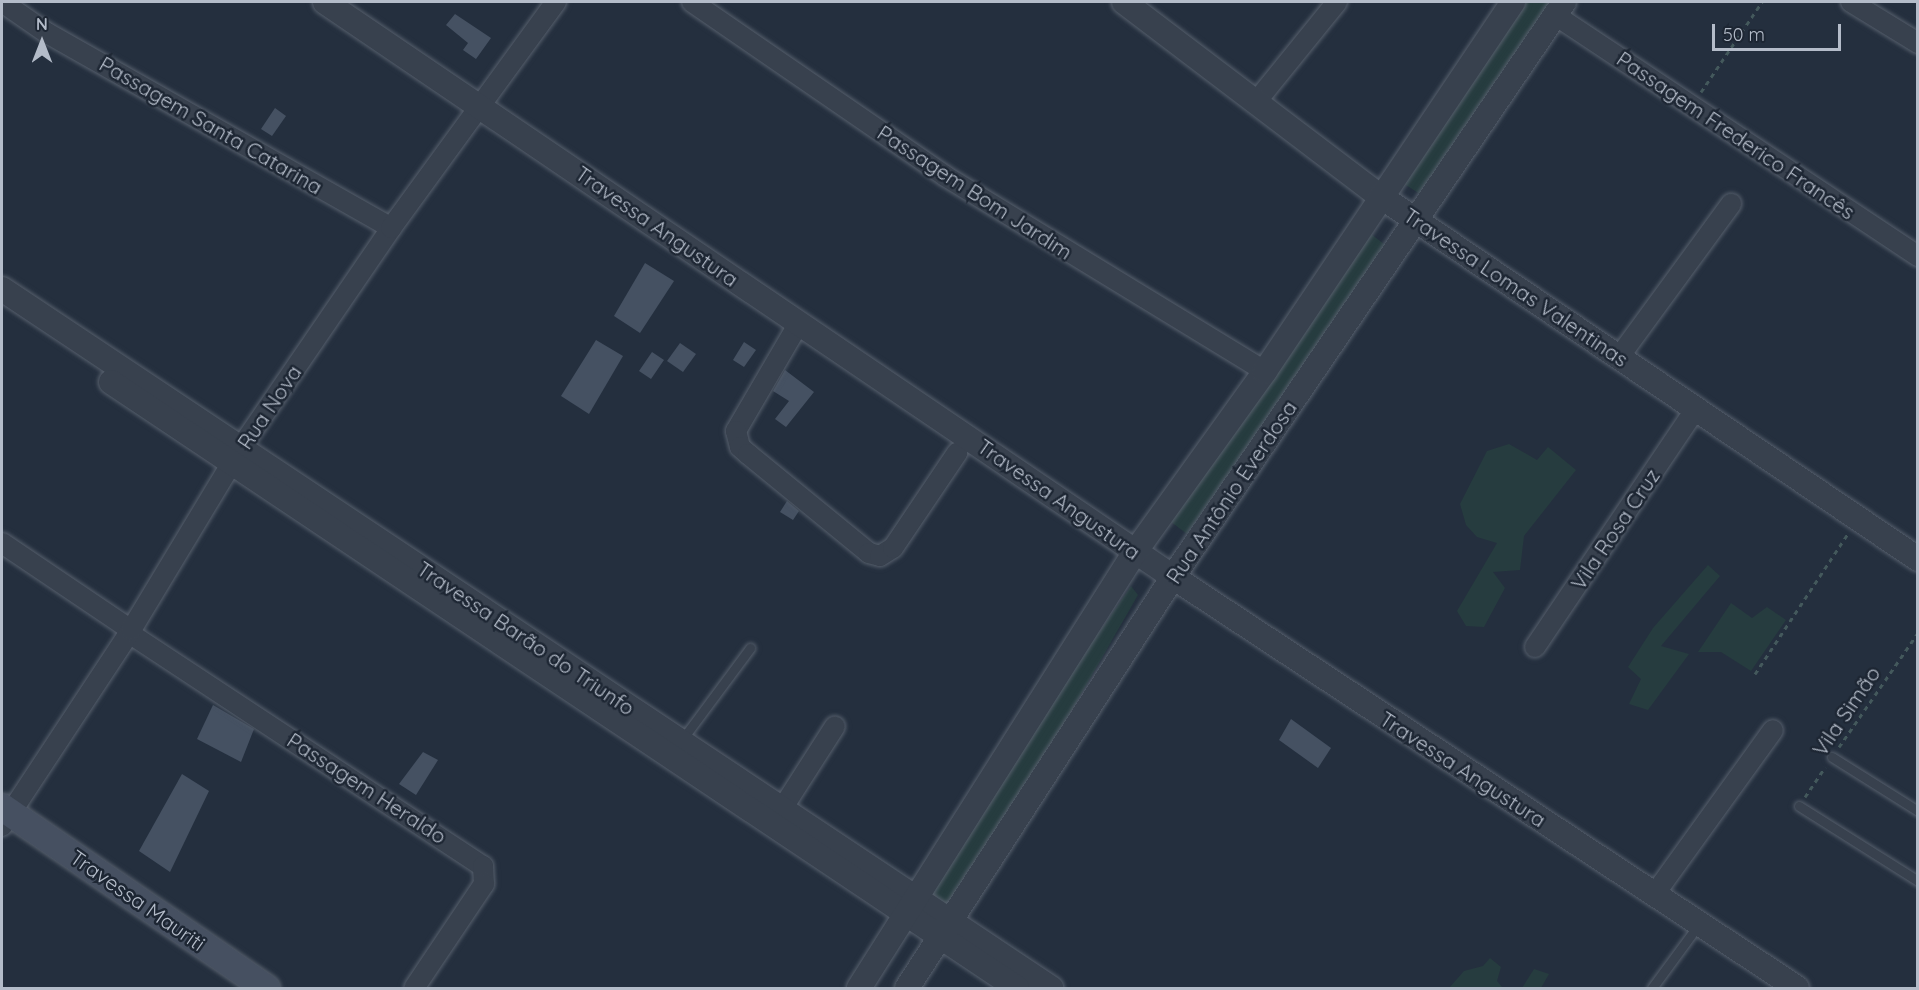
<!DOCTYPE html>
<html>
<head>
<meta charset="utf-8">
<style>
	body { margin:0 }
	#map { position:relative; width:1919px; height:990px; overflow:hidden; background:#242f3e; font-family:Quicksand,sans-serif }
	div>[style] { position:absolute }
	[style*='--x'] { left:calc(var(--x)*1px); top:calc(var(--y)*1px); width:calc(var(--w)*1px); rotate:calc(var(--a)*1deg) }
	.green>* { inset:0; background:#263c3f }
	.building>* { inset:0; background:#455162 }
	.path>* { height:3px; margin-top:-1.5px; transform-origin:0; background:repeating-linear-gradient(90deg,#44595c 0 4.5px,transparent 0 9px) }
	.roads { filter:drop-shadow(0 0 2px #565f6c) drop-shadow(0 0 2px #565f6c) }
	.service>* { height:9px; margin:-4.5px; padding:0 4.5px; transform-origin:4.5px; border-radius:4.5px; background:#38414e }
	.minor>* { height:20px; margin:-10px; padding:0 10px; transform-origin:10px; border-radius:10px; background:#38414e }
	.tertiary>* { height:24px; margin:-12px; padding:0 12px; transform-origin:12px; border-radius:12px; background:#38414e }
	.secondary>* { height:27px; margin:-13.5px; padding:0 13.5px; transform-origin:13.5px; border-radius:13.5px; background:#465061 }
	span { translate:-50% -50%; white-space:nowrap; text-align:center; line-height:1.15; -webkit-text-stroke:5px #1d2633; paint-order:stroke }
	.street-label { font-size:21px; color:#b4bcc9 }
	.frame { position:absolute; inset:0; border:3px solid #b4bcc9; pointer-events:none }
	.north { position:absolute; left:12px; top:12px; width:60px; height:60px; -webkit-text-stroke:4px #1d2633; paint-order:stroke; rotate:0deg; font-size:16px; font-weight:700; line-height:24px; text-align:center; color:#b4bcc9 }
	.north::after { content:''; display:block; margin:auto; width:21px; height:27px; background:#b4bcc9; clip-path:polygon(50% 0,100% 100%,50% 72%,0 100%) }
	.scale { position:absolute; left:1712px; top:24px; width:129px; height:27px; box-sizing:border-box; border:3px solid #b4bcc9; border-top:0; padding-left:8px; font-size:18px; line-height:21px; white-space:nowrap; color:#b4bcc9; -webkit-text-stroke:4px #1d2633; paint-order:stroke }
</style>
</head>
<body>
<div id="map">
	<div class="green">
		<div style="clip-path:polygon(1524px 2px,1550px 2px,1420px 194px,1401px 182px)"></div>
		<div style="clip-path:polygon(1367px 231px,1388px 247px,1187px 534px,1171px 522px)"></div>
		<div style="clip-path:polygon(1509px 444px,1537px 460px,1548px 447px,1576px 470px,1524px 536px,1520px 570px,1493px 572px,1505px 588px,1484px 627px,1466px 626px,1457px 611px,1497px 543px,1477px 537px,1466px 525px,1460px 504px,1487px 451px)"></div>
		<div style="clip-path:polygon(1708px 565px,1720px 576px,1661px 646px,1689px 654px,1648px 710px,1629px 704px,1641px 679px,1628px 667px,1653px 628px)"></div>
		<div style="clip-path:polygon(1131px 586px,1138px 595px,957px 910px,920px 890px)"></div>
		<div style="clip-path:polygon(1731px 603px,1752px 618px,1767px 607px,1786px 620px,1751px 671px,1721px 652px,1698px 652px)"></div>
		<div style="clip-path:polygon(1490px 958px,1501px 967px,1497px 981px,1503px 988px,1449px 988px,1464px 971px,1483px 966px)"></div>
		<div style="clip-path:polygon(1534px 969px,1549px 974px,1541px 988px,1522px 988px)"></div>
	</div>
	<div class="building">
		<div style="clip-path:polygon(455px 14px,491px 38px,476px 59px,463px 50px,468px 43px,446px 25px)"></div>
		<div style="clip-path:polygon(275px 108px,286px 116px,272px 136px,261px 129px)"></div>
		<div style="clip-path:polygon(645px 263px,674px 281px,640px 333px,614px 316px)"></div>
		<div style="clip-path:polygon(596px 340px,623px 356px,589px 414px,561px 396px)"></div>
		<div style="clip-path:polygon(744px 342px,756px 350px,744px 367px,733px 360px)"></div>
		<div style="clip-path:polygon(680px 343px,696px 354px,683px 372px,667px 361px)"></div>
		<div style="clip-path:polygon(652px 352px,664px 360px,651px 379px,639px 371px)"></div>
		<div style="clip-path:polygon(785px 370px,814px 392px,786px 427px,775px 419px,789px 401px,773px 391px)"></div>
		<div style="clip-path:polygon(787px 501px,799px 511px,793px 520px,780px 512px)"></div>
		<div style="clip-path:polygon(213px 705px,254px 729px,241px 762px,197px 739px)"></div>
		<div style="clip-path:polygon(1291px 719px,1331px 748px,1318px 768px,1279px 740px)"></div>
		<div style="clip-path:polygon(423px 752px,438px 760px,416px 795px,399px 784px)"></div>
		<div style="clip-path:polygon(182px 774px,209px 791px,170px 872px,139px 851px)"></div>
	</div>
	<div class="path">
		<div style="--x:1701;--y:92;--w:109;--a:-55.9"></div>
		<div style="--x:1755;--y:674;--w:167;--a:-56.5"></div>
		<div style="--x:1839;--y:747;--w:139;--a:-55.3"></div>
		<div style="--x:1805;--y:797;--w:36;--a:-56"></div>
	</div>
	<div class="roads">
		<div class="service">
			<div style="--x:681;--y:741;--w:116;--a:-53.4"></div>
			<div style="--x:1832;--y:757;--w:102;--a:32.1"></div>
			<div style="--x:1799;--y:806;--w:141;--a:32.2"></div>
			<div style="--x:1652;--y:988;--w:79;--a:-53.7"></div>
		</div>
		<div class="minor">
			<div style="--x:2;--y:2;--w:55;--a:34.6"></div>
			<div style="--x:47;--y:33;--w:395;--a:29.5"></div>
			<div style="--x:692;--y:2;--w:307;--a:34.5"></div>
			<div style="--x:945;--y:176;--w:375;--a:31.4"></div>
			<div style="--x:1851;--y:2;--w:79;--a:31.5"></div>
			<div style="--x:1555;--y:15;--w:436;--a:33.6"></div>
			<div style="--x:1256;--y:102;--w:129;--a:-51"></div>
			<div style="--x:799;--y:323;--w:125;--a:120.3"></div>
			<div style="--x:736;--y:431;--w:16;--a:76"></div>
			<div style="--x:740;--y:447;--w:11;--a:41"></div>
			<div style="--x:748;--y:454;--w:156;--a:39.3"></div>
			<div style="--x:869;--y:553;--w:11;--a:15"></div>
			<div style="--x:880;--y:556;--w:15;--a:-32"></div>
			<div style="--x:893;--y:548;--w:115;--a:-56"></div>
			<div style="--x:1619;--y:357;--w:190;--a:-53.8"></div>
			<div style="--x:2;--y:543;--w:156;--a:34"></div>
			<div style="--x:129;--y:633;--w:424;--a:33.4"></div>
			<div style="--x:483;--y:866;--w:18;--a:87"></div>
			<div style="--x:484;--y:884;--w:125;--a:123.9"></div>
			<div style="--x:1535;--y:647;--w:286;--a:-56"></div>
			<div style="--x:782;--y:809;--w:98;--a:-57.4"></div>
			<div style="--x:2;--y:826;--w:235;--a:-56.6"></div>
			<div style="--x:131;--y:630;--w:215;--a:-58.9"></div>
			<div style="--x:242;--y:446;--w:264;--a:-55.6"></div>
			<div style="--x:391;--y:228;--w:280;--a:-53.9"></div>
			<div style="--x:1654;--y:895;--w:203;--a:-54.2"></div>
		</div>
		<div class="tertiary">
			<div style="--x:325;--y:2;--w:1025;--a:34.14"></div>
			<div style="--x:1173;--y:577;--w:747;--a:33.37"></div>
			<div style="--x:1124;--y:2;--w:321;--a:37.2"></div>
			<div style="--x:1380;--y:196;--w:649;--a:34.01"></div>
			<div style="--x:2;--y:289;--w:1261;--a:33.68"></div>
			<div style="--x:111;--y:382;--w:1090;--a:33.78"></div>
			<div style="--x:859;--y:988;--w:516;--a:-57.67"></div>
			<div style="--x:1135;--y:552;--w:223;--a:-54.3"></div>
			<div style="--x:1265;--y:371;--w:445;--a:-56.1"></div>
			<div style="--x:907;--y:988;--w:490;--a:-57.1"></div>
			<div style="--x:1173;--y:577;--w:695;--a:-55.78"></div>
		</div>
		<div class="secondary">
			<div style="--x:2;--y:807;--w:320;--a:34.4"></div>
		</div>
	</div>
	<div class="street-label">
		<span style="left:211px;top:125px;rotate:30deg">Passagem Santa Catarina</span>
		<span style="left:1736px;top:135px;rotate:34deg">Passagem Frederico Francês</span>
		<span style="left:975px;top:192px;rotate:33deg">Passagem Bom Jardim</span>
		<span style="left:657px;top:226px;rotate:35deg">Travessa Angustura</span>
		<span style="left:1516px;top:287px;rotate:34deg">Travessa Lomas Valentinas</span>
		<span style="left:269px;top:407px;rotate:-56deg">Rua Nova</span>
		<span style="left:1231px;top:492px;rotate:-56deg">Rua Antônio Everdosa</span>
		<span style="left:1059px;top:499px;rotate:35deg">Travessa Angustura</span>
		<span style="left:1615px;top:529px;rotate:-56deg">Vila Rosa Cruz</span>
		<span style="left:526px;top:638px;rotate:34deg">Travessa Barão do Triunfo</span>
		<span style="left:1846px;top:711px;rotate:-56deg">Vila Simão</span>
		<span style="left:1463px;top:769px;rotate:33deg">Travessa Angustura</span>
		<span style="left:367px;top:788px;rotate:33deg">Passagem Heraldo</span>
		<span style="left:138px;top:900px;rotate:35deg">Travessa Mauriti</span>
	</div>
	<div class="frame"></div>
	<div class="north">N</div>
	<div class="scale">50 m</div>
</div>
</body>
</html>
